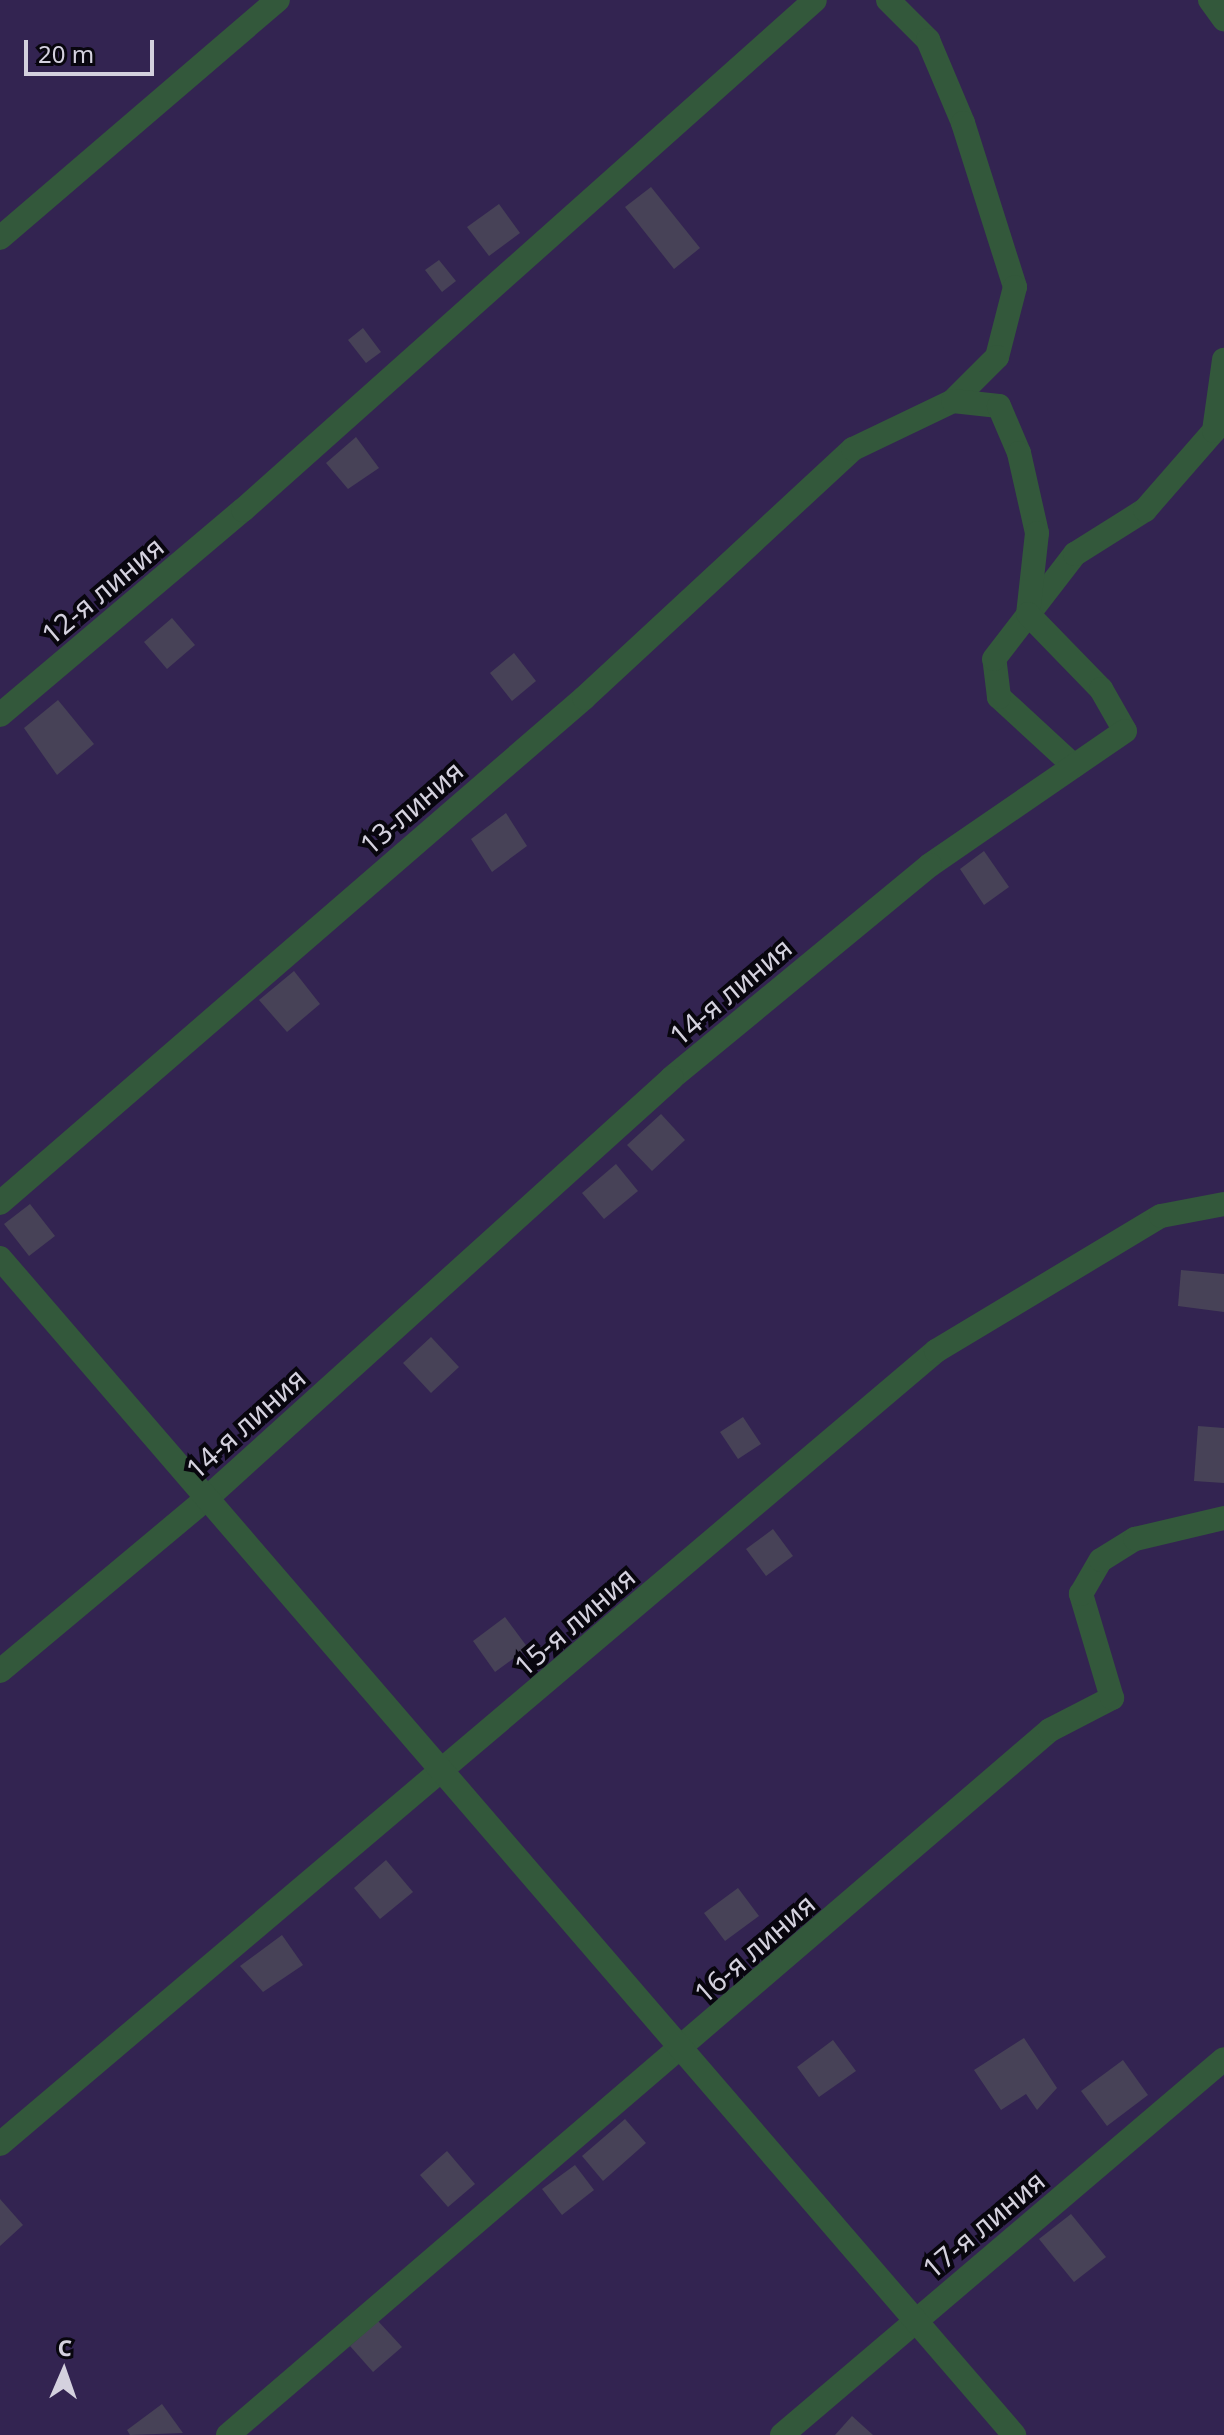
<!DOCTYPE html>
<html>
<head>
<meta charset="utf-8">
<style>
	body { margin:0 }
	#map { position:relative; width:1224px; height:2435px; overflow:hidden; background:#1f1a2c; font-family:"Noto Sans",sans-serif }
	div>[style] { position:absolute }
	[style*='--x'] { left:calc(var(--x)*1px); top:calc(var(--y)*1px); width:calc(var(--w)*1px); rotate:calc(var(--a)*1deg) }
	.green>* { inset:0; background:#332451 }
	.building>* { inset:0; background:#474257 }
	.lane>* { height:24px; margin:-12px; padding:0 12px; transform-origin:12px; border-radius:12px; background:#33583b }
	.street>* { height:24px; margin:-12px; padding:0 12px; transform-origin:12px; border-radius:12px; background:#33583b }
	span { translate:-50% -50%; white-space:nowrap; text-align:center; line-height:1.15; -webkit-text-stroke:8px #08060e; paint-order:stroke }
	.street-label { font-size:28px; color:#d4d1de }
	.north { position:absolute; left:24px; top:2331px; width:80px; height:80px; -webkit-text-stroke:6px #08060e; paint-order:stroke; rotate:2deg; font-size:22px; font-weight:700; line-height:32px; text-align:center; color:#d4d1de }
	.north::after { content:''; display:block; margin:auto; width:28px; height:36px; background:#d4d1de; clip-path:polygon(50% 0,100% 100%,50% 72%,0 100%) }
	.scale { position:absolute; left:24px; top:40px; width:130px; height:36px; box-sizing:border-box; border:4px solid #d4d1de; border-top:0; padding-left:10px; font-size:24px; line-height:28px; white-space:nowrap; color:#d4d1de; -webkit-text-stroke:6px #08060e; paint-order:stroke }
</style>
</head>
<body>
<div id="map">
	<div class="green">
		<div style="clip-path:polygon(0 0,1224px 0,1224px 2435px,0 2435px)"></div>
	</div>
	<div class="building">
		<div style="clip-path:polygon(651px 187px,700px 248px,674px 269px,625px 207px)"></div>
		<div style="clip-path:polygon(499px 204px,520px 233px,489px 256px,467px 227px)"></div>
		<div style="clip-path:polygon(439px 260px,456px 281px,442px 292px,425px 270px)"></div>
		<div style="clip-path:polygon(363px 328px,381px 352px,366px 363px,348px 340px)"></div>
		<div style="clip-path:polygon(356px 437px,379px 468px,348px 489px,326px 463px)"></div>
		<div style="clip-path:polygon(172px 618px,195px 645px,167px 669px,144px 642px)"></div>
		<div style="clip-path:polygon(514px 653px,536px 681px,512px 701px,490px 673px)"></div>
		<div style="clip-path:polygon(58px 700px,94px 744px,57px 775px,24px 728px)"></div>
		<div style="clip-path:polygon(506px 813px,527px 846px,492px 872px,471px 839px)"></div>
		<div style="clip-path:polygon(984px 851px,1009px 887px,984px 905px,960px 869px)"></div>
		<div style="clip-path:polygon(294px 971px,320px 1004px,287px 1032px,259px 1000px)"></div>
		<div style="clip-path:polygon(661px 1114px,685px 1140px,652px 1171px,627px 1145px)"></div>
		<div style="clip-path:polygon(616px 1164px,638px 1191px,604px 1219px,582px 1193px)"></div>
		<div style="clip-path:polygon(30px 1204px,55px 1236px,29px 1256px,4px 1224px)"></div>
		<div style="clip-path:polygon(1181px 1270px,1224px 1274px,1224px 1312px,1178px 1306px)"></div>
		<div style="clip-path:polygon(431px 1337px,459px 1367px,431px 1393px,403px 1363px)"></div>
		<div style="clip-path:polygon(743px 1417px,761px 1444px,738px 1459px,720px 1432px)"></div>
		<div style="clip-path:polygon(1198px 1426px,1224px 1428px,1224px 1483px,1194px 1481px)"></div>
		<div style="clip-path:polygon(773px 1529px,793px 1556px,766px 1576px,746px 1549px)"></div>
		<div style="clip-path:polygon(505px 1617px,528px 1648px,495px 1672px,473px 1641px)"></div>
		<div style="clip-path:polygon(386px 1860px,413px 1892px,380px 1919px,354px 1888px)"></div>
		<div style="clip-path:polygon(738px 1888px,759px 1916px,725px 1941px,704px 1913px)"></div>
		<div style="clip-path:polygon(282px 1935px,303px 1965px,263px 1992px,240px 1966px)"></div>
		<div style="clip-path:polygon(1024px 2038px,1057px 2088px,1037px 2110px,1026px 2094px,1001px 2110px,974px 2070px)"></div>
		<div style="clip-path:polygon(833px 2040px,856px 2071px,819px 2097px,797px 2067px)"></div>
		<div style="clip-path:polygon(1123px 2060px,1148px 2095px,1107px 2126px,1081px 2091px)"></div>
		<div style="clip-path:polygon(625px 2119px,646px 2143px,603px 2181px,582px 2156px)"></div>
		<div style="clip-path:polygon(447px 2151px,475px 2184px,448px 2207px,420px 2175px)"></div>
		<div style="clip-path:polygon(575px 2165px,594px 2190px,562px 2215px,542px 2189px)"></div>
		<div style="clip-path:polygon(0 2199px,23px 2225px,0 2246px)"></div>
		<div style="clip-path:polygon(1071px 2214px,1106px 2257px,1074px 2282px,1039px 2239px)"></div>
		<div style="clip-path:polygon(378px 2321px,402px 2347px,373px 2372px,350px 2346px)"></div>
		<div style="clip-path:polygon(162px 2404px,183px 2433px,130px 2435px,127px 2430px)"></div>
		<div style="clip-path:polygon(852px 2416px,873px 2435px,835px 2435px)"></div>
	</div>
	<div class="lane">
		<div style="--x:888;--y:0;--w:57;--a:45"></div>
		<div style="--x:928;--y:40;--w:90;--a:67.1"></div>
		<div style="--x:963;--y:123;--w:172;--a:72.4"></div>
		<div style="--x:1015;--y:287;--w:72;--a:104.4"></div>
		<div style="--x:997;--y:357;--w:62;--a:135"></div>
		<div style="--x:1210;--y:0;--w:24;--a:54"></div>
		<div style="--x:0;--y:238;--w:366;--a:-40.6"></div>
		<div style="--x:0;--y:715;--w:318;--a:-40.2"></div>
		<div style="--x:243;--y:510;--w:766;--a:-41.72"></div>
		<div style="--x:1074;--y:766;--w:102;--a:-137.4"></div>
		<div style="--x:999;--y:697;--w:38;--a:-97"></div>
		<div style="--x:994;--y:659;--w:133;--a:-52.4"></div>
		<div style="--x:1075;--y:554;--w:83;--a:-32.2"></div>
		<div style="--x:1145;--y:510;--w:105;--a:-48.9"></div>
		<div style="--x:1214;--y:431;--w:72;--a:-82"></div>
		<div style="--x:0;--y:1203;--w:772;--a:-40.85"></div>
		<div style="--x:584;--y:698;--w:367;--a:-42.8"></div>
		<div style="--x:853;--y:449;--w:111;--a:-25.6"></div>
		<div style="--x:953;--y:401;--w:46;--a:6.2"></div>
		<div style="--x:999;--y:406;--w:51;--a:66.9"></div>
		<div style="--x:1019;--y:453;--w:82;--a:77.3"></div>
		<div style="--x:1037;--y:533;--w:81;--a:96.3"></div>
		<div style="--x:1028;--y:614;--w:105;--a:45.8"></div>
		<div style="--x:1101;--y:689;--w:48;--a:60.3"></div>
		<div style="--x:1125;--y:731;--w:237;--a:145.5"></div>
		<div style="--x:930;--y:865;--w:335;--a:140.5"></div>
		<div style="--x:672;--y:1078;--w:628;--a:137.9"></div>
		<div style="--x:206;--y:1499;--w:268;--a:140.1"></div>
		<div style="--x:0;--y:2144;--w:1227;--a:-40.27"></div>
		<div style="--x:936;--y:1351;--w:262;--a:-31"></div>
		<div style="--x:1161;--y:1216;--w:64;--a:-10.8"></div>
		<div style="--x:228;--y:2435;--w:1083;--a:-40.62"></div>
		<div style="--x:1050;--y:1730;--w:70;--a:-27.3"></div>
		<div style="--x:1112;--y:1698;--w:109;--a:-106.6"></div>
		<div style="--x:1081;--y:1594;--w:39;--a:-60"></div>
		<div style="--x:1101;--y:1560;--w:40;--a:-32"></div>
		<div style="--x:1135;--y:1539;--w:91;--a:-13.3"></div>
		<div style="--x:782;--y:2435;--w:580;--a:-40.39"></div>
	</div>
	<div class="street">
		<div style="--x:0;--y:1258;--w:1554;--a:49.25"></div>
	</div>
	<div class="street-label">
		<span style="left:102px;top:590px;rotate:-40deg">12-я линия</span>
		<span style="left:411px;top:807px;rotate:-41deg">13-линия</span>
		<span style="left:730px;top:991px;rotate:-40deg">14-я линия</span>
		<span style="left:245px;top:1423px;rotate:-42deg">14-я линия</span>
		<span style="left:574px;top:1621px;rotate:-41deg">15-я линия</span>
		<span style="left:754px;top:1948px;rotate:-41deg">16-я линия</span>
		<span style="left:983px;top:2224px;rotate:-40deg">17-я линия</span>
	</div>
	<div class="north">С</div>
	<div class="scale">20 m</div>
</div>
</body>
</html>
